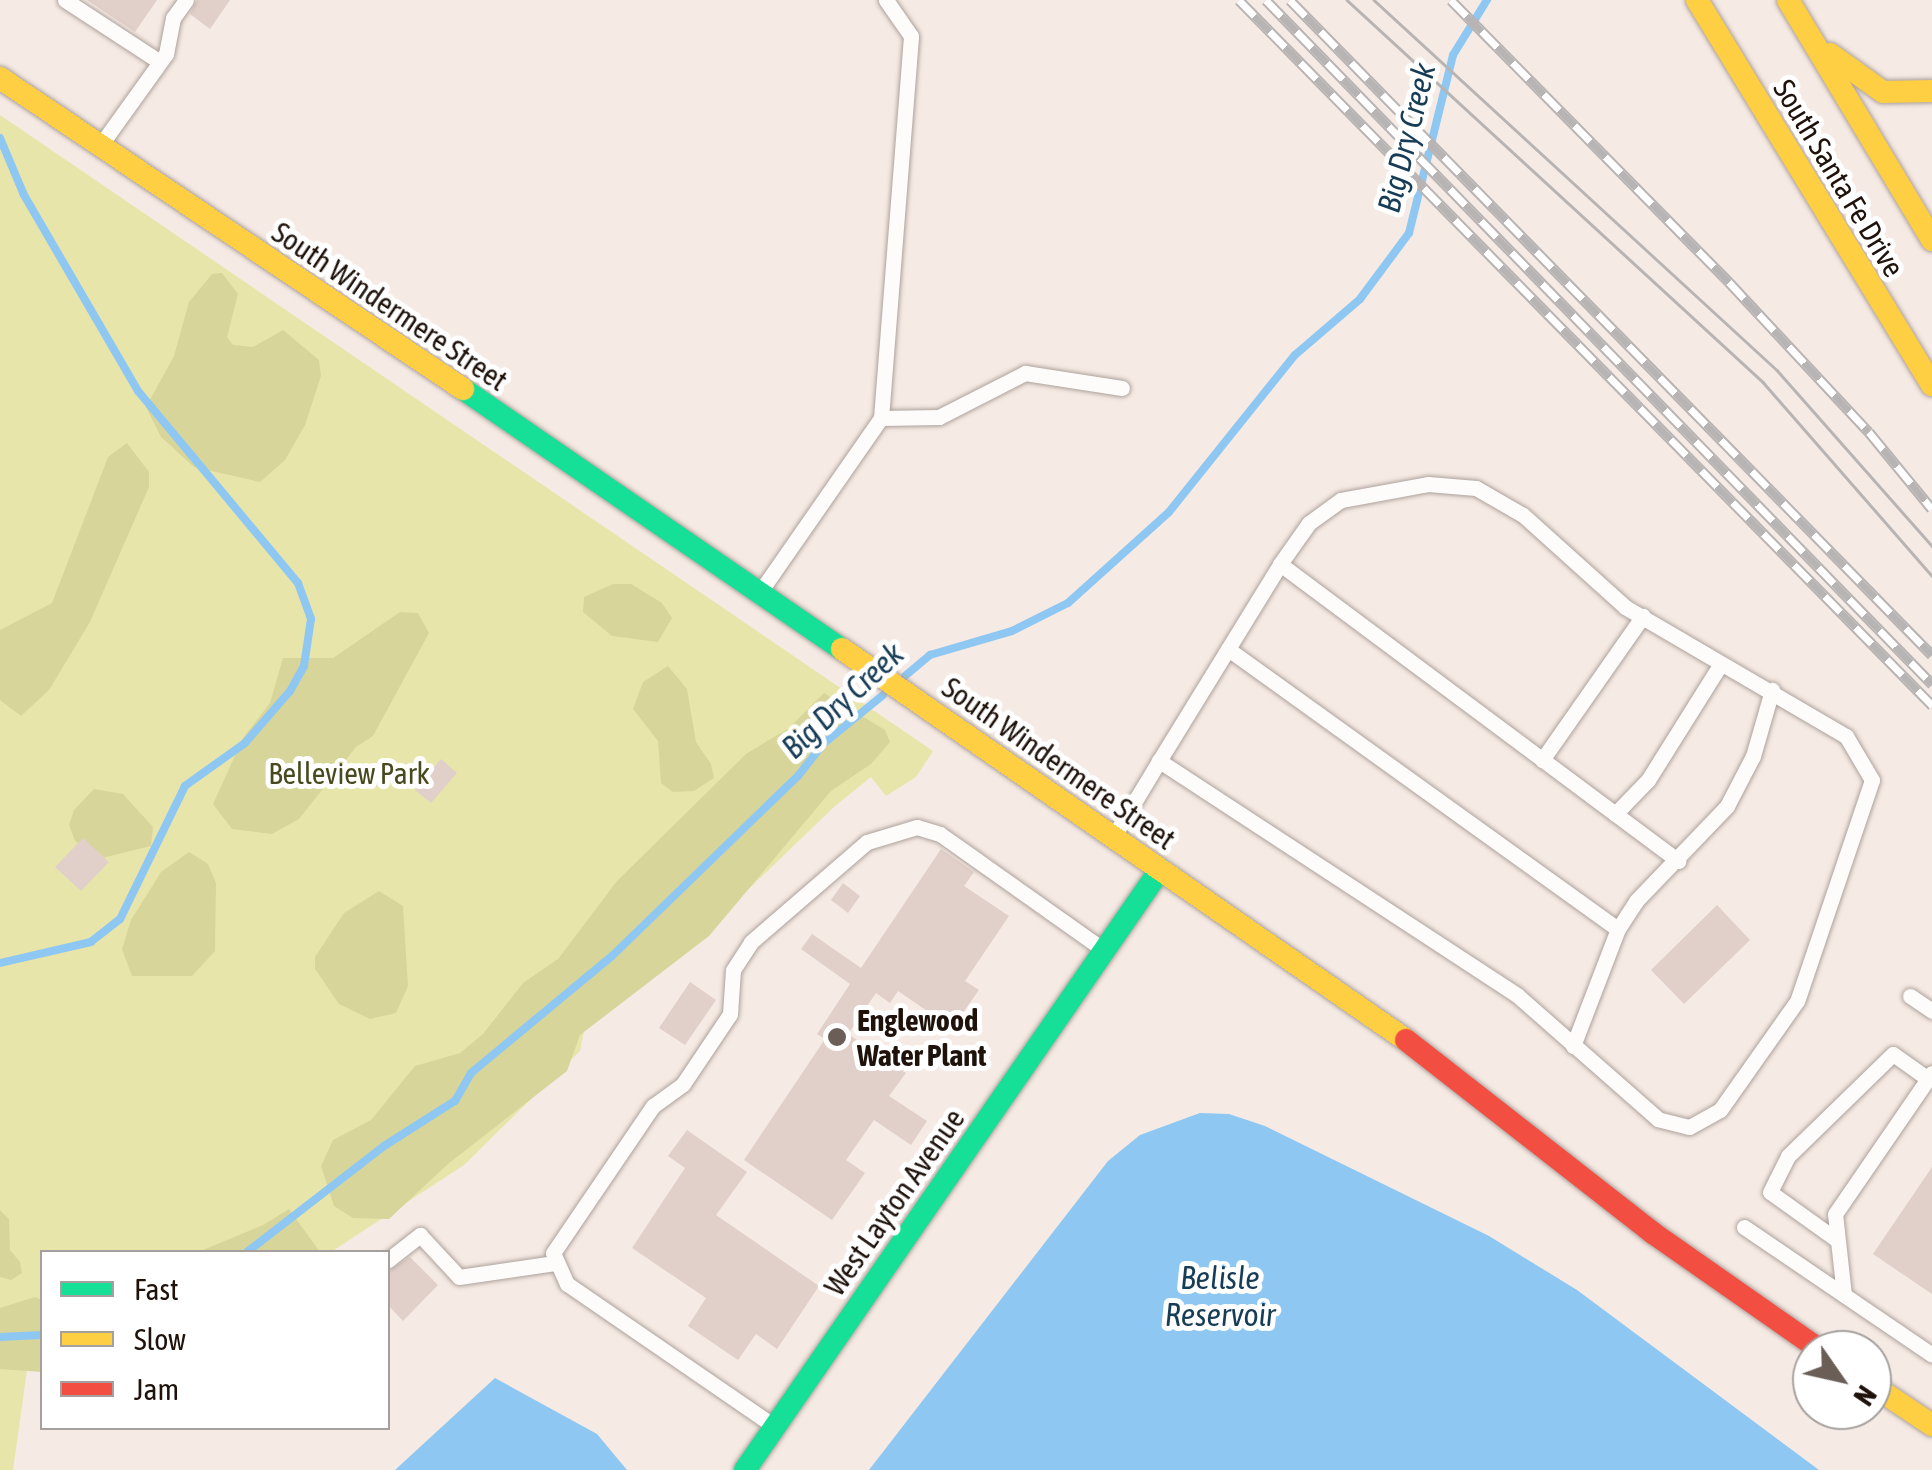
<!DOCTYPE html>
<html>
<head>
<meta charset="utf-8">
<style>
	body { margin:0 }
	#map { position:relative; width:1932px; height:1470px; overflow:hidden; background:#f6eae4; font-family:"Asap Condensed",sans-serif }
	div>[style] { position:absolute }
	[style*='--x'] { left:calc(var(--x)*1px); top:calc(var(--y)*1px); width:calc(var(--w)*1px); rotate:calc(var(--a)*1deg) }
	.green>* { inset:0; background:#e8e5ab }
	.forest>* { inset:0; background:#d8d59a }
	.water>* { inset:0; background:#8dc7f2 }
	.stream>* { height:8px; margin:-4px; padding:0 4px; transform-origin:4px; border-radius:4px; background:#8dc7f2 }
	.building>* { inset:0; background:#e1cfc9 }
	.roads { filter:drop-shadow(0 0 2px #ada29c) drop-shadow(0 0 2px #ada29c) }
	.lane>* { height:15px; margin:-7.5px; padding:0 7.5px; transform-origin:7.5px; border-radius:7.5px; background:#fefcfb }
	.fast>* { height:22px; margin:-11px; padding:0 11px; transform-origin:11px; border-radius:11px; background:#16e098 }
	.slow>* { height:22px; margin:-11px; padding:0 11px; transform-origin:11px; border-radius:11px; background:#ffcf43 }
	.jam>* { height:22px; margin:-11px; padding:0 11px; transform-origin:11px; border-radius:11px; background:#f24e42 }
	.tram>* { height:2.5px; margin:-1.25px; padding:0 1.25px; transform-origin:1.25px; border-radius:1.25px; background:#b7b4b3 }
	.rail>* { height:11px; margin-top:-5.5px; transform-origin:0; background:repeating-linear-gradient(90deg,#fff 0 22px,#b7b4b3 0 44px); box-sizing:border-box; border-block:2px solid #b7b4b3 }
	.dots>* { width:28px; height:28px; translate:-50% -50%; box-sizing:border-box; border:5px solid #fff; border-radius:50% }
	span { translate:-50% -50%; white-space:nowrap; text-align:center; line-height:1.15; -webkit-text-stroke:10px #fff; paint-order:stroke }
	.street-label { font-size:30px; color:#1e120b }
	.park-label { font-size:30px; color:#48491e }
	.poi-label { font-size:30px; color:#1e120b; font-weight:700 }
	.left { translate:0 -50%; text-align:left }
	.water-label { font-size:32px; color:#173c56; font-style:italic }
	.legend { position:absolute; left:40px; top:1250px; width:350px; height:180px; box-sizing:border-box; background:#fff; border:2px solid #a5a09d; margin:0; padding:12px 18px; list-style:none; font-size:30px; color:#1e120b }
	.legend li { display:flex; align-items:center; gap:20px; height:50px }
	.legend b { width:50px; border:2px solid #a5a09d }
	.north { position:absolute; left:1792px; top:1330px; width:100px; height:100px; box-sizing:border-box; background:#fff; border:2px solid #a5a09d; border-radius:50%; rotate:124deg; font-size:28px; font-weight:700; line-height:40px; text-align:center; color:#1e120b }
	.north::after { content:''; display:block; margin:auto; width:35px; height:45px; background:#6a5e57; clip-path:polygon(50% 0,100% 100%,50% 72%,0 100%) }
</style>
</head>
<body>
<div id="map">
	<div class="green">
		<div style="clip-path:polygon(0 115px,933px 751px,916px 777px,886px 796px,871px 777px,835px 806px,677px 958px,585px 1026px,580px 1051px,464px 1165px,331px 1252px,42px 1252px,42px 1362px,28px 1363px,13px 1470px,0 1470px)"></div>
	</div>
	<div class="forest">
		<div style="clip-path:polygon(222px 273px,238px 294px,227px 337px,233px 345px,253px 347px,283px 330px,319px 360px,321px 376px,305px 425px,285px 460px,260px 482px,194px 467px,161px 437px,146px 407px,174px 356px,189px 302px,212px 274px)"></div>
		<div style="clip-path:polygon(127px 443px,149px 472px,149px 487px,90px 622px,49px 690px,21px 716px,0 700px,0 630px,52px 603px,108px 457px)"></div>
		<div style="clip-path:polygon(613px 584px,631px 584px,662px 603px,672px 618px,658px 642px,612px 636px,583px 612px,584px 597px)"></div>
		<div style="clip-path:polygon(400px 612px,418px 613px,429px 633px,373px 736px,356px 747px,299px 819px,272px 834px,232px 829px,213px 804px,243px 738px,270px 703px,283px 658px,333px 658px)"></div>
		<div style="clip-path:polygon(668px 666px,687px 689px,696px 742px,711px 764px,714px 778px,694px 791px,673px 792px,661px 783px,658px 741px,633px 709px,643px 682px)"></div>
		<div style="clip-path:polygon(824px 693px,885px 730px,890px 742px,871px 764px,831px 791px,709px 936px,580px 1035px,567px 1071px,448px 1164px,389px 1219px,353px 1218px,334px 1206px,321px 1166px,333px 1140px,371px 1120px,415px 1066px,460px 1053px,483px 1034px,523px 983px,558px 959px,617px 881px,746px 754px,789px 728px)"></div>
		<div style="clip-path:polygon(94px 789px,123px 794px,153px 827px,151px 846px,102px 858px,75px 841px,69px 825px,74px 810px)"></div>
		<div style="clip-path:polygon(189px 852px,208px 864px,216px 883px,215px 951px,192px 976px,132px 976px,122px 949px,131px 920px,161px 872px)"></div>
		<div style="clip-path:polygon(379px 891px,403px 906px,408px 986px,396px 1013px,370px 1019px,339px 1004px,315px 969px,315px 957px,344px 913px)"></div>
		<div style="clip-path:polygon(289px 1209px,320px 1252px,198px 1252px,263px 1225px)"></div>
		<div style="clip-path:polygon(0 1210px,9px 1219px,10px 1250px,20px 1262px,22px 1273px,11px 1280px,0 1277px)"></div>
		<div style="clip-path:polygon(35px 1297px,42px 1300px,42px 1372px,0 1369px,0 1308px)"></div>
	</div>
	<div class="water">
		<div style="clip-path:polygon(1200px 1113px,1229px 1114px,1265px 1126px,1489px 1236px,1577px 1290px,1819px 1470px,869px 1470px,1108px 1161px,1140px 1135px)"></div>
		<div style="clip-path:polygon(495px 1378px,597px 1434px,627px 1470px,395px 1470px)"></div>
	</div>
	<div class="stream">
		<div style="--x:0;--y:138;--w:62;--a:67.2"></div>
		<div style="--x:24;--y:195;--w:227;--a:59.8"></div>
		<div style="--x:138;--y:391;--w:250;--a:50.2"></div>
		<div style="--x:298;--y:583;--w:38;--a:70"></div>
		<div style="--x:311;--y:619;--w:48;--a:98.5"></div>
		<div style="--x:304;--y:666;--w:29;--a:119"></div>
		<div style="--x:290;--y:691;--w:69;--a:130.9"></div>
		<div style="--x:245;--y:743;--w:74;--a:144.4"></div>
		<div style="--x:185;--y:786;--w:148;--a:116"></div>
		<div style="--x:120;--y:919;--w:37;--a:142"></div>
		<div style="--x:91;--y:942;--w:93;--a:167"></div>
		<div style="--x:905;--y:676;--w:33;--a:-40"></div>
		<div style="--x:930;--y:655;--w:85;--a:-16.3"></div>
		<div style="--x:1012;--y:631;--w:63;--a:-26.6"></div>
		<div style="--x:1068;--y:603;--w:136;--a:-42"></div>
		<div style="--x:1169;--y:512;--w:201;--a:-51.3"></div>
		<div style="--x:1295;--y:355;--w:86;--a:-40.7"></div>
		<div style="--x:1360;--y:299;--w:82;--a:-53.4"></div>
		<div style="--x:1409;--y:233;--w:183;--a:-76.1"></div>
		<div style="--x:1453;--y:55;--w:65;--a:-58.3"></div>
		<div style="--x:247;--y:1252;--w:173;--a:-37.7"></div>
		<div style="--x:384;--y:1146;--w:84;--a:-32.4"></div>
		<div style="--x:455;--y:1101;--w:32;--a:-60"></div>
		<div style="--x:471;--y:1073;--w:183;--a:-39.7"></div>
		<div style="--x:612;--y:956;--w:259;--a:-44.1"></div>
		<div style="--x:798;--y:776;--w:41;--a:-52"></div>
		<div style="--x:823;--y:744;--w:77;--a:-39.2"></div>
		<div style="--x:0;--y:1337;--w:42;--a:-2.7"></div>
	</div>
	<div class="building">
		<div style="clip-path:polygon(87px 0,157px 0,135px 32px)"></div>
		<div style="clip-path:polygon(197px 0,230px 0,210px 29px,190px 14px)"></div>
		<div style="clip-path:polygon(441px 759px,457px 773px,431px 803px,415px 790px)"></div>
		<div style="clip-path:polygon(83px 838px,109px 862px,81px 891px,55px 867px)"></div>
		<div style="clip-path:polygon(941px 849px,974px 872px,964px 886px,1009px 916px,965px 981px,979px 990px,952px 1028px,898px 991px,890px 1003px,876px 993px,848px 1034px,906px 1073px,889px 1096px,927px 1121px,911px 1145px,874px 1120px,846px 1160px,865px 1173px,832px 1220px,744px 1160px,825px 1039px,817px 1034px,850px 984px,801px 949px,812px 934px,861px 968px)"></div>
		<div style="clip-path:polygon(843px 883px,860px 896px,848px 913px,831px 900px)"></div>
		<div style="clip-path:polygon(1717px 905px,1750px 940px,1684px 1004px,1651px 970px)"></div>
		<div style="clip-path:polygon(690px 982px,716px 1000px,685px 1045px,659px 1028px)"></div>
		<div style="clip-path:polygon(687px 1130px,747px 1172px,716px 1215px,819px 1286px,777px 1349px,756px 1334px,738px 1360px,688px 1326px,706px 1298px,632px 1248px,685px 1168px,668px 1156px)"></div>
		<div style="clip-path:polygon(1932px 1167px,1932px 1294px,1873px 1254px)"></div>
		<div style="clip-path:polygon(410px 1257px,438px 1285px,403px 1321px,388px 1305px,388px 1271px)"></div>
	</div>
	<div class="roads">
		<div class="lane">
			<div style="--x:65;--y:0;--w:113;--a:33.1"></div>
			<div style="--x:102;--y:143;--w:110;--a:-54.3"></div>
			<div style="--x:166;--y:54;--w:37;--a:-79"></div>
			<div style="--x:173;--y:18;--w:22;--a:-54"></div>
			<div style="--x:881;--y:418;--w:58;--a:-1"></div>
			<div style="--x:939;--y:417;--w:97;--a:-27.1"></div>
			<div style="--x:1025;--y:373;--w:98;--a:8.8"></div>
			<div style="--x:1280;--y:564;--w:497;--a:36.7"></div>
			<div style="--x:762;--y:589;--w:208;--a:-55.2"></div>
			<div style="--x:881;--y:418;--w:383;--a:-85.5"></div>
			<div style="--x:911;--y:36;--w:44;--a:-124.8"></div>
			<div style="--x:1228;--y:649;--w:480;--a:35.7"></div>
			<div style="--x:1542;--y:760;--w:176;--a:-55"></div>
			<div style="--x:1615;--y:814;--w:47;--a:-45.9"></div>
			<div style="--x:1648;--y:780;--w:133;--a:-57.9"></div>
			<div style="--x:1115;--y:834;--w:85;--a:-58.9"></div>
			<div style="--x:1159;--y:761;--w:231;--a:-58.4"></div>
			<div style="--x:1280;--y:564;--w:50;--a:-54.7"></div>
			<div style="--x:1309;--y:523;--w:39;--a:-36"></div>
			<div style="--x:1341;--y:500;--w:88;--a:-10.4"></div>
			<div style="--x:1428;--y:484;--w:48;--a:4.8"></div>
			<div style="--x:1476;--y:488;--w:54;--a:29.9"></div>
			<div style="--x:1523;--y:515;--w:137;--a:42"></div>
			<div style="--x:1625;--y:607;--w:256;--a:30.3"></div>
			<div style="--x:1846;--y:736;--w:51;--a:59.4"></div>
			<div style="--x:1872;--y:780;--w:233;--a:108.7"></div>
			<div style="--x:1797;--y:1001;--w:133;--a:125.2"></div>
			<div style="--x:1720;--y:1110;--w:35;--a:151"></div>
			<div style="--x:1689;--y:1127;--w:32;--a:-166"></div>
			<div style="--x:1658;--y:1119;--w:188;--a:-138.7"></div>
			<div style="--x:1517;--y:995;--w:428;--a:-146.8"></div>
			<div style="--x:1910;--y:996;--w:27;--a:34"></div>
			<div style="--x:1573;--y:1046;--w:125;--a:-69"></div>
			<div style="--x:1618;--y:929;--w:33;--a:-57"></div>
			<div style="--x:1636;--y:901;--w:132;--a:-46.2"></div>
			<div style="--x:1727;--y:806;--w:56;--a:-62.5"></div>
			<div style="--x:1753;--y:756;--w:69;--a:-73.9"></div>
			<div style="--x:1744;--y:1227;--w:227;--a:34.2"></div>
			<div style="--x:1837;--y:1240;--w:82;--a:-144.4"></div>
			<div style="--x:1770;--y:1192;--w:40;--a:-63.4"></div>
			<div style="--x:1788;--y:1156;--w:146;--a:-44.2"></div>
			<div style="--x:1893;--y:1054;--w:43;--a:35.5"></div>
			<div style="--x:388;--y:1260;--w:41;--a:-38"></div>
			<div style="--x:420;--y:1235;--w:57;--a:47.1"></div>
			<div style="--x:459;--y:1277;--w:97;--a:-8.3"></div>
			<div style="--x:1844;--y:1295;--w:81;--a:-96.3"></div>
			<div style="--x:1835;--y:1214;--w:171;--a:-55.5"></div>
			<div style="--x:771;--y:1424;--w:247;--a:-145.5"></div>
			<div style="--x:567;--y:1284;--w:34;--a:-114"></div>
			<div style="--x:553;--y:1253;--w:178;--a:-55.8"></div>
			<div style="--x:653;--y:1106;--w:37;--a:-36"></div>
			<div style="--x:683;--y:1084;--w:84;--a:-56.1"></div>
			<div style="--x:730;--y:1014;--w:44;--a:-86.1"></div>
			<div style="--x:733;--y:970;--w:33;--a:-57"></div>
			<div style="--x:751;--y:942;--w:153;--a:-40.8"></div>
			<div style="--x:867;--y:842;--w:52;--a:-16.7"></div>
			<div style="--x:917;--y:827;--w:24;--a:17"></div>
			<div style="--x:940;--y:834;--w:197;--a:35.3"></div>
		</div>
		<div class="fast">
			<div style="--x:463;--y:389;--w:460;--a:34.5"></div>
			<div style="--x:745;--y:1470;--w:730;--a:-55.33"></div>
		</div>
		<div class="slow">
			<div style="--x:1697;--y:0;--w:451;--a:58.6"></div>
			<div style="--x:1788;--y:0;--w:280;--a:59"></div>
			<div style="--x:1830;--y:54;--w:65;--a:35.6"></div>
			<div style="--x:1883;--y:92;--w:49;--a:-1.2"></div>
			<div style="--x:0;--y:78;--w:558;--a:33.89"></div>
			<div style="--x:842;--y:649;--w:686;--a:34.73"></div>
			<div style="--x:1872;--y:1385;--w:72;--a:33.7"></div>
		</div>
		<div class="jam">
			<div style="--x:1406;--y:1040;--w:313;--a:38"></div>
			<div style="--x:1653;--y:1233;--w:204;--a:35"></div>
		</div>
	</div>
	<div class="tram">
		<div style="--x:1347;--y:0;--w:565;--a:42.56"></div>
		<div style="--x:1763;--y:382;--w:257;--a:48.9"></div>
		<div style="--x:1374;--y:0;--w:547;--a:42.56"></div>
		<div style="--x:1777;--y:370;--w:235;--a:48.6"></div>
	</div>
	<div class="rail">
		<div style="--x:1239;--y:0;--w:989;--a:45.49"></div>
		<div style="--x:1266;--y:0;--w:955;--a:45.76"></div>
		<div style="--x:1290;--y:0;--w:917;--a:45.57"></div>
		<div style="--x:1451;--y:0;--w:396;--a:45.4"></div>
		<div style="--x:1729;--y:282;--w:205;--a:47"></div>
		<div style="--x:1869;--y:432;--w:99;--a:50.7"></div>
	</div>
	<div class="dots">
		<div style="left:837px;top:1037px;background:#6a5e57"></div>
	</div>
	<div class="street-label">
		<span style="left:1839px;top:178px;rotate:59deg">South Santa Fe Drive</span>
		<span style="left:390px;top:306px;rotate:34deg">South Windermere Street</span>
		<span style="left:1059px;top:763px;rotate:35deg">South Windermere Street</span>
		<span style="left:894px;top:1202px;rotate:-55deg">West Layton Avenue</span>
	</div>
	<div class="park-label">
		<span style="left:349px;top:773px">Belleview Park</span>
	</div>
	<div class="poi-label">
		<span class="left" style="left:857px;top:1037px">Englewood<br>Water Plant</span>
	</div>
	<div class="water-label">
		<span style="left:1407px;top:138px;rotate:-76deg">Big Dry Creek</span>
		<span style="left:843px;top:701px;rotate:-43deg">Big Dry Creek</span>
		<span style="left:1220px;top:1297px">Belisle<br>Reservoir</span>
	</div>
	<ul class="legend">
	<li><b style="height:12px;background:#16e098"></b>Fast</li>
	<li><b style="height:12px;background:#ffcf43"></b>Slow</li>
	<li><b style="height:12px;background:#f24e42"></b>Jam</li>
	</ul>
	<div class="north">N</div>
</div>
</body>
</html>
